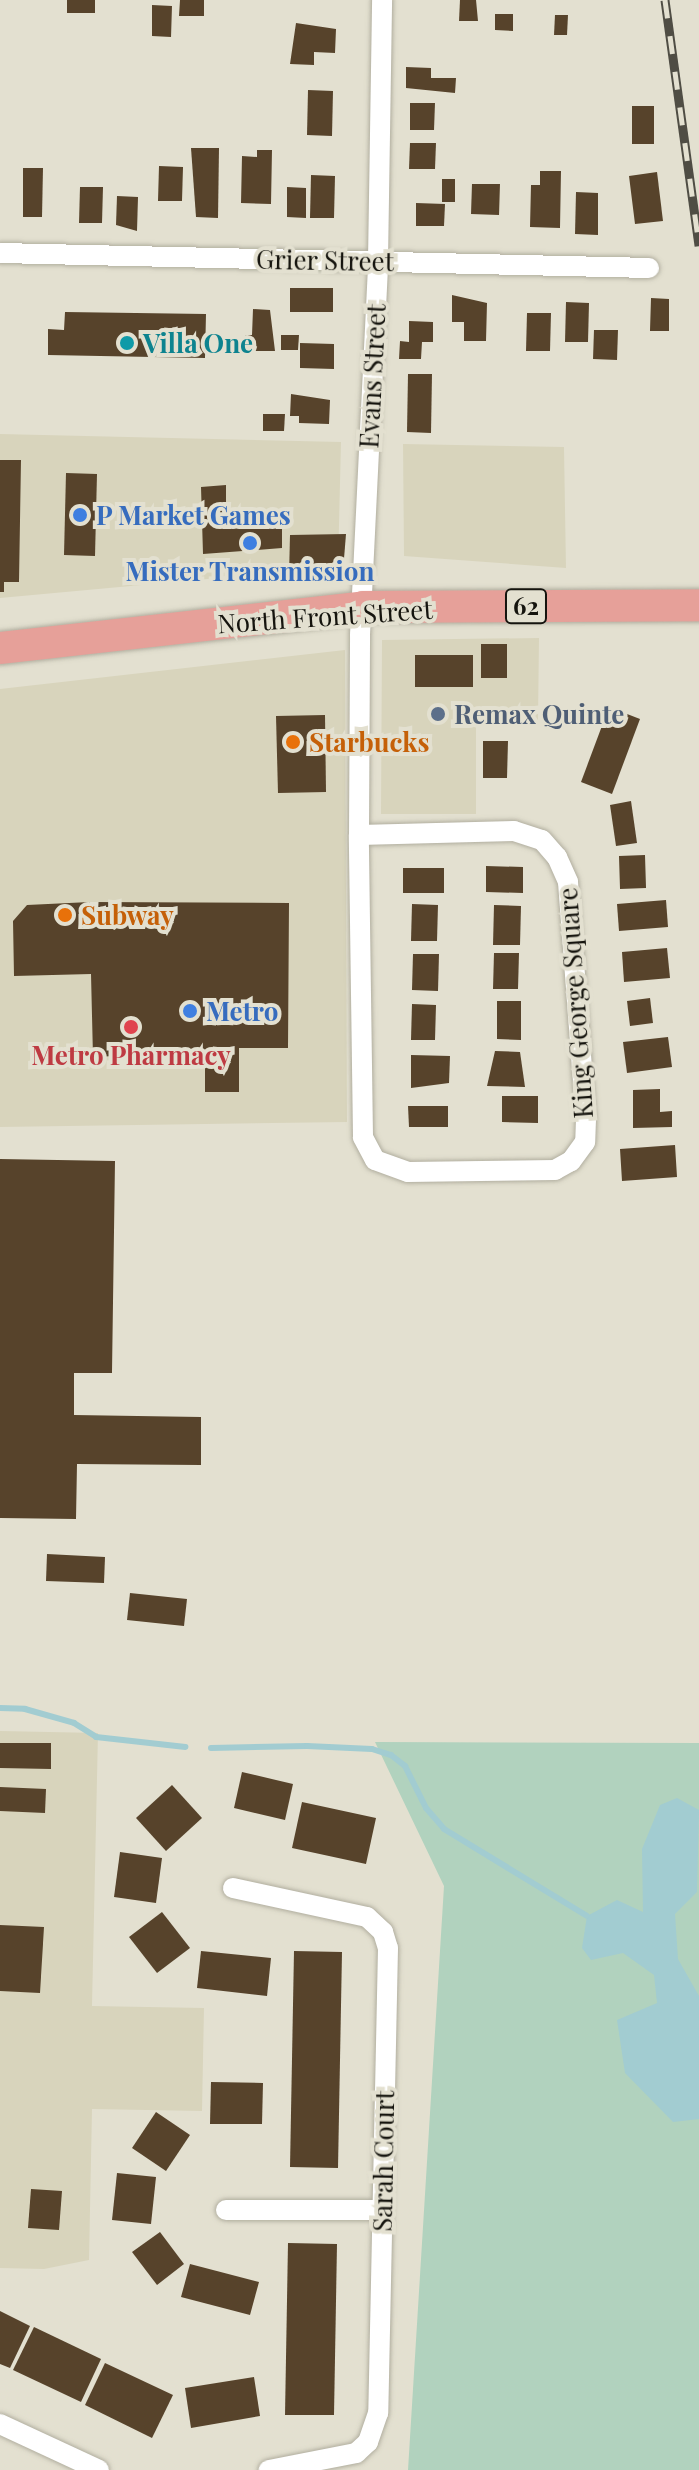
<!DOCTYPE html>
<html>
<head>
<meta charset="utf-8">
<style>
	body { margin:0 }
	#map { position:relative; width:699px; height:2470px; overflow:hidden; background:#e3e0d0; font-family:"Playfair Display",serif }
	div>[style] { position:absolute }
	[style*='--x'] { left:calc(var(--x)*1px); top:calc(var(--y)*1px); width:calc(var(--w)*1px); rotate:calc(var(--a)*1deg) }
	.built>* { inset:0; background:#d8d4bc }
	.green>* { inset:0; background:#b1d2be }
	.water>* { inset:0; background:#a2ccd1 }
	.stream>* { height:6px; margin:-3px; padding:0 3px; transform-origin:3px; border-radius:3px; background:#a2ccd1 }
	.building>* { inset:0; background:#57432b }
	.roads { filter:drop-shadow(0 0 2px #b1ae9f) drop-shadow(0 0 2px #b1ae9f) }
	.minor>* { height:20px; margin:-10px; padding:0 10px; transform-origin:10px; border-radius:10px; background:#fff }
	.primary>* { height:32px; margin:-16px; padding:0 16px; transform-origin:16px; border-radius:16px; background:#e6a099 }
	.rail>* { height:9px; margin-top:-4.5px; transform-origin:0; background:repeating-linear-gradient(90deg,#e3e0d0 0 18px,#4f4d44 0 36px); box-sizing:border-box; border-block:2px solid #4f4d44 }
	.dots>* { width:22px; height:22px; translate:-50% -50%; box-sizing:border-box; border:4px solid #e3e0d0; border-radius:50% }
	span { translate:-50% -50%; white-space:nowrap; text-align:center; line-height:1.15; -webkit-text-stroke:8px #e3e0d0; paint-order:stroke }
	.shield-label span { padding:2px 6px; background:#e3e0d0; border:2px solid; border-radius:6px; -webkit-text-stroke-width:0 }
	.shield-label { font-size:24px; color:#15140e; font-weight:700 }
	.street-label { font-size:26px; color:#15140e }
	.culture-label { font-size:26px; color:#0d838f; font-weight:700 }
	.left { translate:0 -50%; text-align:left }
	.shop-label { font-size:26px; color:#366cbe; font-weight:700 }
	.service-label { font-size:26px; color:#4e5e75; font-weight:700 }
	.food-label { font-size:26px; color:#c56008; font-weight:700 }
	.health-label { font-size:26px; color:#be3a42; font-weight:700 }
</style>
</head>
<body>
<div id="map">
	<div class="built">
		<div style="clip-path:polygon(0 434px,341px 442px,338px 567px,0 598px)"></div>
		<div style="clip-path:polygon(403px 444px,564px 447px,566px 568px,404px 556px)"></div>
		<div style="clip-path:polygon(539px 638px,538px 720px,476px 721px,476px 814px,381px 814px,382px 640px)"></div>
		<div style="clip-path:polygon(345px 650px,347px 1122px,0 1127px,0 689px)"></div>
		<div style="clip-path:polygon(0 1731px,98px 1733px,92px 2006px,204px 2008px,202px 2111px,92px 2109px,89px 2260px,44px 2269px,0 2268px)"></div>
	</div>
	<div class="green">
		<div style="clip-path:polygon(375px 1742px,699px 1743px,699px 2470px,408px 2470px,444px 1886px)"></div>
	</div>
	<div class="water">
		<div style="clip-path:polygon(677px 1798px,699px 1810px,697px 1892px,675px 1914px,678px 1959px,699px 1996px,699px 2119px,673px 2122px,625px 2073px,617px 2020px,657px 2003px,654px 1975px,623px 1953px,591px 1960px,582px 1948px,587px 1916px,617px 1900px,643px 1912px,642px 1849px,660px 1805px)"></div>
	</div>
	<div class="stream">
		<div style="--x:0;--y:1708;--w:25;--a:2"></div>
		<div style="--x:25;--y:1709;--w:51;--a:15.9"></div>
		<div style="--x:74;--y:1723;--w:26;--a:32"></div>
		<div style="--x:96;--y:1737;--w:90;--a:6.4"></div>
		<div style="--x:211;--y:1748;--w:96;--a:-1.2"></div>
		<div style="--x:307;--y:1746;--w:65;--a:2.6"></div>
		<div style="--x:372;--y:1749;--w:20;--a:18"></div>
		<div style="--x:391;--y:1755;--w:18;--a:38"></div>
		<div style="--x:405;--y:1766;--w:47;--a:63.4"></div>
		<div style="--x:426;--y:1808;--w:28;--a:49"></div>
		<div style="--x:444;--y:1829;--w:167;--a:31.3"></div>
	</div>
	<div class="building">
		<div style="clip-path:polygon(67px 0,95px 0,95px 13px,67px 13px)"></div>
		<div style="clip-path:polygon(180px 0,204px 0,204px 16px,179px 16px)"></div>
		<div style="clip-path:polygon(460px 0,476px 0,478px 21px,459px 21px)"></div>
		<div style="clip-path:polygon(152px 5px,172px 6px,171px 37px,152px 36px)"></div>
		<div style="clip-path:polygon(495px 14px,513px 14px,513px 31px,495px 30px)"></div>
		<div style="clip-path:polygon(555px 15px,568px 15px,567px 35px,554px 35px)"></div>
		<div style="clip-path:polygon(296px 23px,336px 29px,335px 53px,314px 52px,314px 65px,290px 64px)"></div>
		<div style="clip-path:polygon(406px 67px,431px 68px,431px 78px,456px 78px,455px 93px,406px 88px)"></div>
		<div style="clip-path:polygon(308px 90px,333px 91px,332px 136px,307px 135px)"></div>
		<div style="clip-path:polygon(410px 103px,435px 103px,434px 130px,410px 130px)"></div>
		<div style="clip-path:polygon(632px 106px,654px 106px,654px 144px,632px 144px)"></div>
		<div style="clip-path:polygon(410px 143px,436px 143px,435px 169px,409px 169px)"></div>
		<div style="clip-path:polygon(191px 148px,219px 148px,218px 218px,196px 217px)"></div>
		<div style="clip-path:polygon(257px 150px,272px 150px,271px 204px,241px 203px,242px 156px,257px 157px)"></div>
		<div style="clip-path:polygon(159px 166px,183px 167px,182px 201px,158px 201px)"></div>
		<div style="clip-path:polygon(23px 168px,43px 168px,42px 217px,23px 217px)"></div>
		<div style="clip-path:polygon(540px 171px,561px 171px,560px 228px,530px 227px,531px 185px,540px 185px)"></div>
		<div style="clip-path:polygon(657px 172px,663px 221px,635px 224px,629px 176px)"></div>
		<div style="clip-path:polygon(311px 175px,335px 176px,334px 218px,310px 218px)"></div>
		<div style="clip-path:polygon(442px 179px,455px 179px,455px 202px,442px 202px)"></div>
		<div style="clip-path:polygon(472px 184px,500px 184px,499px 215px,471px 214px)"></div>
		<div style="clip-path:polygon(80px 187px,103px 187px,102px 223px,79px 223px)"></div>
		<div style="clip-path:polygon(287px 187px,306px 188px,306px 218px,287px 217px)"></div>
		<div style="clip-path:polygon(576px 192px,598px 193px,598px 235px,575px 234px)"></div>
		<div style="clip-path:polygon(117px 196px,138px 197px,137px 231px,116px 225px)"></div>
		<div style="clip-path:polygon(416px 203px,445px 204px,444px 226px,416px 226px)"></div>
		<div style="clip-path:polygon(290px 288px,333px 288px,333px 312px,290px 312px)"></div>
		<div style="clip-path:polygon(452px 295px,487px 303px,486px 341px,464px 341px,464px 322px,452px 322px)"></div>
		<div style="clip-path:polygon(651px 298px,669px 299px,669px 331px,650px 331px)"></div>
		<div style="clip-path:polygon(566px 302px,589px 303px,588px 342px,565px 342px)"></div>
		<div style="clip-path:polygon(253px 309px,270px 310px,275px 351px,245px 351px,245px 335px,252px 335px)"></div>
		<div style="clip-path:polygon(65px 312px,206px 314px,205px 358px,48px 355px,48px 329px,64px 330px)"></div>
		<div style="clip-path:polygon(527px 313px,551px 313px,550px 351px,526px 351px)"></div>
		<div style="clip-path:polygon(409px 321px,433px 322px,433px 342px,422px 342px,421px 359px,399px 359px,400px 341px,409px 342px)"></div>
		<div style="clip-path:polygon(594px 330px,618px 330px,617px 360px,593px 359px)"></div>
		<div style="clip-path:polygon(281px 335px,299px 335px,298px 350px,281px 350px)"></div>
		<div style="clip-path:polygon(300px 343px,334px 344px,334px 369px,300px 368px)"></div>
		<div style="clip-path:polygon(408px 374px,432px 374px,431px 433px,407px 432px)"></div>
		<div style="clip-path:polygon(291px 394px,330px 400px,329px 424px,299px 423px,299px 416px,290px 416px)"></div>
		<div style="clip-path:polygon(263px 414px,285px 414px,284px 431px,263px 431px)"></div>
		<div style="clip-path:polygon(0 460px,21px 460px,19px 582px,4px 582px,4px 592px,0 592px)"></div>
		<div style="clip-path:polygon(66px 473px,97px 474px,95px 556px,64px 555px)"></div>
		<div style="clip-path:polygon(226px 485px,226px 515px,282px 515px,282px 548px,203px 554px,201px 487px)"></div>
		<div style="clip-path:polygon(346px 534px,343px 571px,289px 576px,290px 535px)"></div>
		<div style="clip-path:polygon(481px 644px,507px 644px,507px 678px,481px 678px)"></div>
		<div style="clip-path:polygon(415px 655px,473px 655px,473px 687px,415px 687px)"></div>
		<div style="clip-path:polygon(609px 707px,640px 719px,612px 794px,581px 782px)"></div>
		<div style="clip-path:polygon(325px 715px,326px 792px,278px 793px,276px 716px)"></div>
		<div style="clip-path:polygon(483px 741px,508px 741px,507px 778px,483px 778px)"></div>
		<div style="clip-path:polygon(631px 801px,637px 843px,616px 846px,610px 805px)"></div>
		<div style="clip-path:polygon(645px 855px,646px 888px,620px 889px,619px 856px)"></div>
		<div style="clip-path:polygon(486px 866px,523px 867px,523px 893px,486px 892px)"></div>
		<div style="clip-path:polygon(403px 868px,444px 868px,444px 893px,403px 893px)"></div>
		<div style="clip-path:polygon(666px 900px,668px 927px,619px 931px,617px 904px)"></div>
		<div style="clip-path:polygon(90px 902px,289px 903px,288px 1048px,239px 1048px,239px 1092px,205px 1092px,205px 1052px,93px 1057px,91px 974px,14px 976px,13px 921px,27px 905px)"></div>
		<div style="clip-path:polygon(412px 904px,438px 905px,437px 941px,411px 941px)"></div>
		<div style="clip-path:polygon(494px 905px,521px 906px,520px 945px,493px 945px)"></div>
		<div style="clip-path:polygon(667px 948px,670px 978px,624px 982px,622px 952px)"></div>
		<div style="clip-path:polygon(494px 953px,519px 953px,518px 989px,493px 989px)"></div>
		<div style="clip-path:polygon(413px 954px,439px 954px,438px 991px,412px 990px)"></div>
		<div style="clip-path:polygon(650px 998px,653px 1023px,630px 1026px,627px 1001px)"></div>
		<div style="clip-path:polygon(497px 1001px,521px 1001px,521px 1040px,497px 1039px)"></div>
		<div style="clip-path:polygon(412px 1004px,436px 1005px,435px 1040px,411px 1040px)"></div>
		<div style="clip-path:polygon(668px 1037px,672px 1067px,627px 1073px,623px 1042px)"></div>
		<div style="clip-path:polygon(495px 1051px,520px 1052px,525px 1087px,487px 1086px)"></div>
		<div style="clip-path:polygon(411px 1055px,450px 1056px,449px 1083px,411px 1088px)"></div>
		<div style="clip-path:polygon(660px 1089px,660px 1112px,672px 1111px,672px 1127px,633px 1128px,633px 1090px)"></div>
		<div style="clip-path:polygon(502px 1096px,538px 1096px,538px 1123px,502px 1122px)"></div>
		<div style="clip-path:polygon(408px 1106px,448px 1106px,448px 1127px,409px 1127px)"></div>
		<div style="clip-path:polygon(675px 1145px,677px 1177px,622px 1181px,620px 1149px)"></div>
		<div style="clip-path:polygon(0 1159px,115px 1161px,112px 1373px,74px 1373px,74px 1415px,201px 1417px,201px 1465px,77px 1464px,76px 1519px,0 1518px)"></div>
		<div style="clip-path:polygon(47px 1554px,105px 1557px,104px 1583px,46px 1581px)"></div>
		<div style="clip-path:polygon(130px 1593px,187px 1599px,184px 1626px,127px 1620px)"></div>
		<div style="clip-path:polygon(0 1743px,51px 1743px,51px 1769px,0 1768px)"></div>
		<div style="clip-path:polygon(242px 1772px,293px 1784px,285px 1820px,234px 1808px)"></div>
		<div style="clip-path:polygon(172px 1785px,202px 1818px,166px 1851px,136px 1818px)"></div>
		<div style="clip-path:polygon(0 1787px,46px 1789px,45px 1813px,0 1811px)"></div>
		<div style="clip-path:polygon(302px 1802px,376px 1818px,366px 1864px,292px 1848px)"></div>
		<div style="clip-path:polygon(120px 1852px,162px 1858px,156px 1903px,114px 1897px)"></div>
		<div style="clip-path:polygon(162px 1912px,190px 1948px,157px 1973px,129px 1937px)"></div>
		<div style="clip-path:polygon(0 1925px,44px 1927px,40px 1993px,0 1991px)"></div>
		<div style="clip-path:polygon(201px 1951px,271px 1958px,267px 1996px,197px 1988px)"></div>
		<div style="clip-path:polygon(294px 1951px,342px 1952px,338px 2168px,290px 2167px)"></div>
		<div style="clip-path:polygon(211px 2082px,263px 2083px,262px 2124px,210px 2124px)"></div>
		<div style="clip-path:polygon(156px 2112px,190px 2135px,166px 2171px,132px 2148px)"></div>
		<div style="clip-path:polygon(117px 2173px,156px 2177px,151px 2224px,112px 2220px)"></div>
		<div style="clip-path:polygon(31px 2189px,62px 2191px,59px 2230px,28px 2228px)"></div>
		<div style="clip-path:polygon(160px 2232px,184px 2264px,157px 2285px,132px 2252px)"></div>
		<div style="clip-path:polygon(288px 2243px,337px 2244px,334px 2415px,285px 2415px)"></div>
		<div style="clip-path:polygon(190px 2264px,259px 2282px,250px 2315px,181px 2297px)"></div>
		<div style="clip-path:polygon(0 2311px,30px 2326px,10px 2368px,0 2364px)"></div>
		<div style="clip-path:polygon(34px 2327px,101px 2359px,81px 2402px,13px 2370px)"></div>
		<div style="clip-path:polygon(105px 2363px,173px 2395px,152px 2438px,85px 2405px)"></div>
		<div style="clip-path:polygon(254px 2377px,260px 2416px,191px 2428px,185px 2388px)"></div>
	</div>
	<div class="roads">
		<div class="minor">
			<div style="--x:0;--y:253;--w:649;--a:1.32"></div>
			<div style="--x:359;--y:835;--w:155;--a:-1.5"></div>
			<div style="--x:514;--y:831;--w:29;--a:18"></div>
			<div style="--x:542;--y:840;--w:23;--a:49"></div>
			<div style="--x:557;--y:857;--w:27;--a:66"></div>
			<div style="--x:568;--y:882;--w:238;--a:85.7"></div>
			<div style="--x:586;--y:1119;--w:23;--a:92"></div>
			<div style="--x:585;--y:1142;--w:24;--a:126"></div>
			<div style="--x:571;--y:1161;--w:18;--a:151"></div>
			<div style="--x:555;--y:1170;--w:147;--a:179.2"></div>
			<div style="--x:408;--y:1172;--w:35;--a:-160"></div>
			<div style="--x:375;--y:1160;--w:26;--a:-118"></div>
			<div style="--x:363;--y:1137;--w:302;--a:-90.8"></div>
			<div style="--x:359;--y:835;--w:200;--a:-89.7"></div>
			<div style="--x:360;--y:635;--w:374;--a:-87.2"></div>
			<div style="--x:378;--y:261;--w:261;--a:-89.1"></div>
			<div style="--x:233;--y:1888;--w:137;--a:12.2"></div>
			<div style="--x:367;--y:1917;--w:22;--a:43"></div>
			<div style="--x:383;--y:1932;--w:17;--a:73"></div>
			<div style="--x:388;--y:1948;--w:465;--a:91.2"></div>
			<div style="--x:378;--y:2413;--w:31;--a:109"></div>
			<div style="--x:368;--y:2442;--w:16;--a:137"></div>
			<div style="--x:356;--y:2453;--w:89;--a:168.9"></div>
			<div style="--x:226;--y:2210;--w:155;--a:0"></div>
			<div style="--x:0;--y:2424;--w:109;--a:24.9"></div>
		</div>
		<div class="primary">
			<div style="--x:0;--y:648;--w:365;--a:-6.4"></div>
			<div style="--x:363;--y:607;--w:336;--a:-0.3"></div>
		</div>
	</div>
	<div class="rail">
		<div style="--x:665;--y:0;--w:248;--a:82.1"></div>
	</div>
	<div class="dots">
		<div style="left:127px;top:343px;background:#0f9aa8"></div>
		<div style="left:80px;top:515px;background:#3f7fe0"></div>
		<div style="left:250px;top:543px;background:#3f7fe0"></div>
		<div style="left:438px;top:714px;background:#5c6f8a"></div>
		<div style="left:293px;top:742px;background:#e8710a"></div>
		<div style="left:65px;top:915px;background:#e8710a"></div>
		<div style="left:190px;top:1011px;background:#3f7fe0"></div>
		<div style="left:131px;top:1027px;background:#e0444e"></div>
	</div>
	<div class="shield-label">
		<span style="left:526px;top:606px">62</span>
	</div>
	<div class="street-label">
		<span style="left:325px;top:260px;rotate:1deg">Grier Street</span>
		<span style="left:372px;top:376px;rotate:-87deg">Evans Street</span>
		<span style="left:325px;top:616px;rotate:-4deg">North Front Street</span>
		<span style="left:575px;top:1003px;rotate:-94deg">King George Square</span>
		<span style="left:383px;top:2161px;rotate:-89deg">Sarah Court</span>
	</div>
	<div class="culture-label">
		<span class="left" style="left:143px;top:343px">Villa One</span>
	</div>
	<div class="shop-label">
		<span class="left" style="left:96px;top:515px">P Market Games</span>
		<span style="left:250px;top:571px">Mister Transmission</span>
		<span class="left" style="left:206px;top:1011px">Metro</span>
	</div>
	<div class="service-label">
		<span class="left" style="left:454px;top:714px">Remax Quinte</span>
	</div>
	<div class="food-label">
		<span class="left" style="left:309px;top:742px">Starbucks</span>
		<span class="left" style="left:81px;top:915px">Subway</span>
	</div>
	<div class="health-label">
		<span style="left:131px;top:1055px">Metro Pharmacy</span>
	</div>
</div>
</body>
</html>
